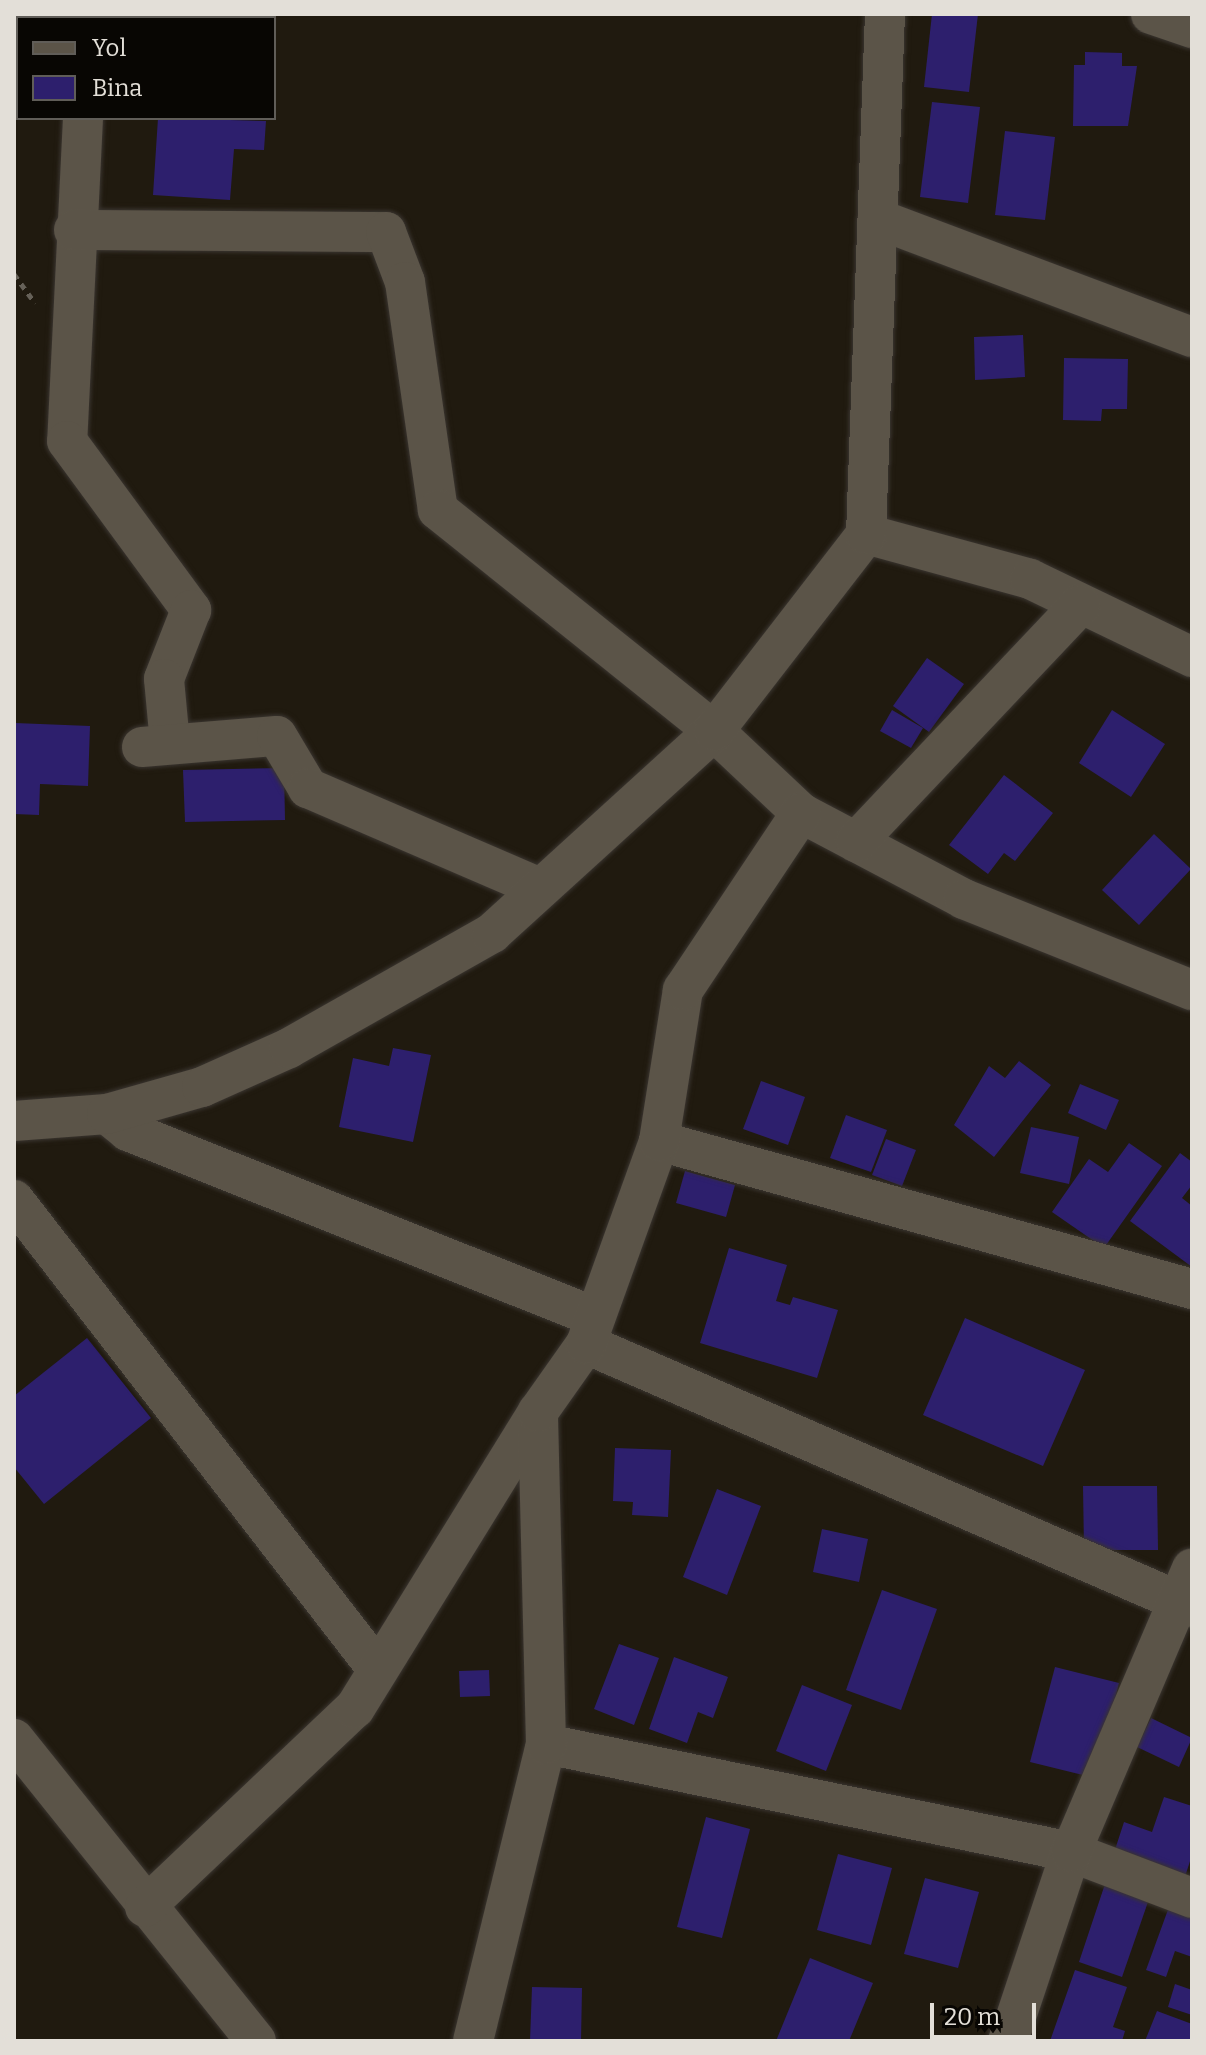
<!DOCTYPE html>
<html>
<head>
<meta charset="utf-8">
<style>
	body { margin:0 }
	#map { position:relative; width:1206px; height:2055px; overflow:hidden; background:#201a0f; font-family:Bitter,serif }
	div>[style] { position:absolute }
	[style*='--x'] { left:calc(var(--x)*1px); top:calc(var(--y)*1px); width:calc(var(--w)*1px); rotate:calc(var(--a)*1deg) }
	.building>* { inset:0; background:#2d1f6d }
	.path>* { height:5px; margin-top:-2.5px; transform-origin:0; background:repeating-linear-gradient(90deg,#666158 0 6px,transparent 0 12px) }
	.roads { filter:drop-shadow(0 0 2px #3a3530) drop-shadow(0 0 2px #3a3530) }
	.minor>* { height:40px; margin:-20px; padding:0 20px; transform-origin:20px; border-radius:20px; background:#5b5448 }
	span { translate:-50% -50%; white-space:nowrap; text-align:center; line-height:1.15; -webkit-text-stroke:6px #080603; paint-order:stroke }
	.frame { position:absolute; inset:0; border:16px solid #e3dfd8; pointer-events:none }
	.legend { position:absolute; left:16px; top:16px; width:260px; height:104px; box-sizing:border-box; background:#080603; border:2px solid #605d58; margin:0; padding:10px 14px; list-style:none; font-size:24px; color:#e3dfd8 }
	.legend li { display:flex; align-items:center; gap:16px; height:40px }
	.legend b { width:40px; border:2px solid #605d58 }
	.scale { position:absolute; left:930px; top:2003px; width:106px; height:36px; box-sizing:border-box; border:4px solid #e3dfd8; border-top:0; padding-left:10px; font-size:24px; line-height:28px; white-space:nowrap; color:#e3dfd8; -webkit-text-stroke:6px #080603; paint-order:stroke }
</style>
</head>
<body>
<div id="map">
	<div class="building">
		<div style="clip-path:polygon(932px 14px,978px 14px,969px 92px,924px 87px)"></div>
		<div style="clip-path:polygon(1085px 52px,1122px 53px,1122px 66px,1137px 66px,1128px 126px,1073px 126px,1074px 65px,1085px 65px)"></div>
		<div style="clip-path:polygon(932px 102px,980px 107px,968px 203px,920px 197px)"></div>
		<div style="clip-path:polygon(158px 118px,266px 121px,264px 150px,234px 149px,230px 200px,153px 195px)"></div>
		<div style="clip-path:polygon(1005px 131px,1055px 137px,1045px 220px,995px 215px)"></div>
		<div style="clip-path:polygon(1023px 335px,1025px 377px,975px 380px,974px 337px)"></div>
		<div style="clip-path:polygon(1064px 358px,1128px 359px,1127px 409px,1102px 409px,1101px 421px,1063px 420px)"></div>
		<div style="clip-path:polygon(927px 658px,964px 684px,929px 732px,893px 706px)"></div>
		<div style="clip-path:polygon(892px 710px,923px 728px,911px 748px,880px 731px)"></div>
		<div style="clip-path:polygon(1112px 710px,1165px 744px,1131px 797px,1079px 763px)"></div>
		<div style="clip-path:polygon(15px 723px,90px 726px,88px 786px,40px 784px,39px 815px,14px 814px)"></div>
		<div style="clip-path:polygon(284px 768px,285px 820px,185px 822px,183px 770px)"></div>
		<div style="clip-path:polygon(1004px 775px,1053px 813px,1015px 861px,1004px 853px,988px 874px,949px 845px)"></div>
		<div style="clip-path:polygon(1154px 834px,1191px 869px,1139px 925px,1102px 890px)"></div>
		<div style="clip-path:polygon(393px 1048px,431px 1055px,413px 1142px,339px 1127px,353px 1058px,389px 1066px)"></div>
		<div style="clip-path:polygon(1019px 1061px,1051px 1085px,994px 1157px,954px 1125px,989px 1066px,1005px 1078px)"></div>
		<div style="clip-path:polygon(761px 1081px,805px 1097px,788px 1145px,743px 1129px)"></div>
		<div style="clip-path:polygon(1080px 1084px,1119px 1100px,1106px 1130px,1068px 1113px)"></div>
		<div style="clip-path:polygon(846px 1115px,887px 1130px,871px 1172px,830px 1158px)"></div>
		<div style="clip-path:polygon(1031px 1127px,1079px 1137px,1069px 1184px,1020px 1173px)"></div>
		<div style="clip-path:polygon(886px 1139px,916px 1150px,902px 1186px,872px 1175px)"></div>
		<div style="clip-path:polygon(1129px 1143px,1162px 1166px,1104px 1248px,1052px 1212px,1089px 1159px,1108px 1172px)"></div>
		<div style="clip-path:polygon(1180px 1153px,1192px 1162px,1192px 1185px,1182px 1198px,1192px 1206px,1192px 1267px,1130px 1221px)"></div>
		<div style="clip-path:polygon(685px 1171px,735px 1185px,726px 1217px,676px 1203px)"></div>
		<div style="clip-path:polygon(729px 1248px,787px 1265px,776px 1301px,790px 1305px,793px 1297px,838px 1310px,817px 1378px,700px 1343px)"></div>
		<div style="clip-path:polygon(965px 1318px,1085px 1370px,1043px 1466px,923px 1415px)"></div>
		<div style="clip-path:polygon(87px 1338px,151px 1418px,44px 1504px,14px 1467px,14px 1396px)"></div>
		<div style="clip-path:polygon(615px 1448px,671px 1450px,668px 1517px,632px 1515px,633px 1502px,613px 1501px)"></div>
		<div style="clip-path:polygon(1083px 1486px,1157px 1486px,1158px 1550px,1084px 1550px)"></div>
		<div style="clip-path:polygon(717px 1489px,761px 1506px,727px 1595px,683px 1577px)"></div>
		<div style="clip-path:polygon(822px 1529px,868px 1539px,859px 1582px,813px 1572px)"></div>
		<div style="clip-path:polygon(882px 1590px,937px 1609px,901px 1710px,846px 1690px)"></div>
		<div style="clip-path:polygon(619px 1644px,659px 1658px,634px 1725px,594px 1709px)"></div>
		<div style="clip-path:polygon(674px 1657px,728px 1677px,713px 1718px,698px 1712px,687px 1743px,649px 1729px)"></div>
		<div style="clip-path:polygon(1055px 1667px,1119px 1683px,1095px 1778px,1030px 1762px)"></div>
		<div style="clip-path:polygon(489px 1670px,490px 1696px,460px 1697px,459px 1671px)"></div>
		<div style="clip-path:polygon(802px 1685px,852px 1705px,826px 1771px,776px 1751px)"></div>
		<div style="clip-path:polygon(1151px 1718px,1192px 1738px,1179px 1767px,1137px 1747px)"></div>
		<div style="clip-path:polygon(1164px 1797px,1192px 1806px,1192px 1855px,1181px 1889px,1110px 1865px,1124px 1822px,1152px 1832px)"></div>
		<div style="clip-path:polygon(706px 1817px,750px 1829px,722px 1938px,677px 1927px)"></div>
		<div style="clip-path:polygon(838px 1854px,892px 1868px,871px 1945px,817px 1930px)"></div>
		<div style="clip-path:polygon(925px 1878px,979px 1892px,958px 1968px,904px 1954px)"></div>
		<div style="clip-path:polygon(1105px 1884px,1149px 1899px,1122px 1977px,1079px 1962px)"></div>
		<div style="clip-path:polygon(1169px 1907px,1192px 1915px,1192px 1957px,1175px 1951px,1166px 1977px,1146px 1970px)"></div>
		<div style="clip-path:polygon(810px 1958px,873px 1983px,849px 2041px,776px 2041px)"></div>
		<div style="clip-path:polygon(1075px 1970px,1127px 1987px,1113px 2027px,1125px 2031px,1122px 2041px,1050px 2041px)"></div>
		<div style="clip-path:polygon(1175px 1984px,1192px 1990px,1192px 2015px,1168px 2007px)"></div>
		<div style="clip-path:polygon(532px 1987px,582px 1988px,581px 2041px,530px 2041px)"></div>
		<div style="clip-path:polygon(1157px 2011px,1192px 2024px,1192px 2041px,1145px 2041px)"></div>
	</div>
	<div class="path">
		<div style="--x:14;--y:274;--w:36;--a:54"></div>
	</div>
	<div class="roads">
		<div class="minor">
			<div style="--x:1151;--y:14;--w:43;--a:18.9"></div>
			<div style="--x:158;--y:18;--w:5;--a:-53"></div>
			<div style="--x:83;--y:118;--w:323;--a:92.8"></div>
			<div style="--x:67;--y:441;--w:210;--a:53.7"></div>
			<div style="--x:191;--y:610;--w:74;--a:111.4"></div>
			<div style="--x:164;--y:679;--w:65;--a:84.7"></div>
			<div style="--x:878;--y:219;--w:335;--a:20.6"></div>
			<div style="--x:74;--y:230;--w:312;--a:0.4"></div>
			<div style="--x:386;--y:232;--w:53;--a:69.2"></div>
			<div style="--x:405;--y:282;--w:230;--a:81.8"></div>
			<div style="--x:438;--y:510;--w:354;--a:38.7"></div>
			<div style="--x:714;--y:731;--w:120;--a:43.3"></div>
			<div style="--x:801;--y:813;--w:184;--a:27.8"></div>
			<div style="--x:964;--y:899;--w:245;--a:21.8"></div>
			<div style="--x:866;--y:534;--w:170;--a:15.3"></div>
			<div style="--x:1030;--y:579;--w:180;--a:25.7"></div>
			<div style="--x:142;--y:747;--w:135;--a:-4.7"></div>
			<div style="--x:277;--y:736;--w:61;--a:59.2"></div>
			<div style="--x:308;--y:788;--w:250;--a:23.3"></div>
			<div style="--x:856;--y:842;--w:326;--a:-46.6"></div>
			<div style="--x:107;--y:1114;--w:27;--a:39"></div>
			<div style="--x:128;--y:1131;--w:503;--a:21.72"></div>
			<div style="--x:14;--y:1121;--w:93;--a:-4.3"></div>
			<div style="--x:107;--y:1114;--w:99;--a:-15.9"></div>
			<div style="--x:202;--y:1087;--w:95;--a:-24.1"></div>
			<div style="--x:289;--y:1048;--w:233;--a:-29.5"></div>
			<div style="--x:492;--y:933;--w:300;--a:-42.3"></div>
			<div style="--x:714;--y:731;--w:249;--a:-52.3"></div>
			<div style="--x:866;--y:534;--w:520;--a:-87.91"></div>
			<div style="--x:659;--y:1141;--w:553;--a:15.52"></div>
			<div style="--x:14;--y:1200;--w:594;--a:52.24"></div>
			<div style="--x:586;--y:1344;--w:661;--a:23.46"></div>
			<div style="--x:14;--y:1739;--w:387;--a:51.3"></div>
			<div style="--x:546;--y:1744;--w:536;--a:11.62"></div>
			<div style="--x:1071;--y:1852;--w:129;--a:20.8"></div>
			<div style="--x:145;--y:1907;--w:289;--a:-43.5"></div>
			<div style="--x:355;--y:1708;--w:348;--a:-58.3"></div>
			<div style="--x:473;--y:2041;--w:306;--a:-76.2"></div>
			<div style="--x:546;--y:1744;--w:332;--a:-91.4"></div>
			<div style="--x:538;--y:1412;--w:83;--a:-54.8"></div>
			<div style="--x:586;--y:1344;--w:216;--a:-70.2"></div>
			<div style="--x:659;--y:1141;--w:153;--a:-81"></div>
			<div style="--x:683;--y:990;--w:213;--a:-56.3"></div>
			<div style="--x:1008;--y:2041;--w:199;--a:-71.6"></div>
			<div style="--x:1071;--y:1852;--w:308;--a:-66.9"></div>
		</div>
	</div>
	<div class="frame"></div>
	<ul class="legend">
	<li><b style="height:10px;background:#5b5448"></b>Yol</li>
	<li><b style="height:22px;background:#2d1f6d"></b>Bina</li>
	</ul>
	<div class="scale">20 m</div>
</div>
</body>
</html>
